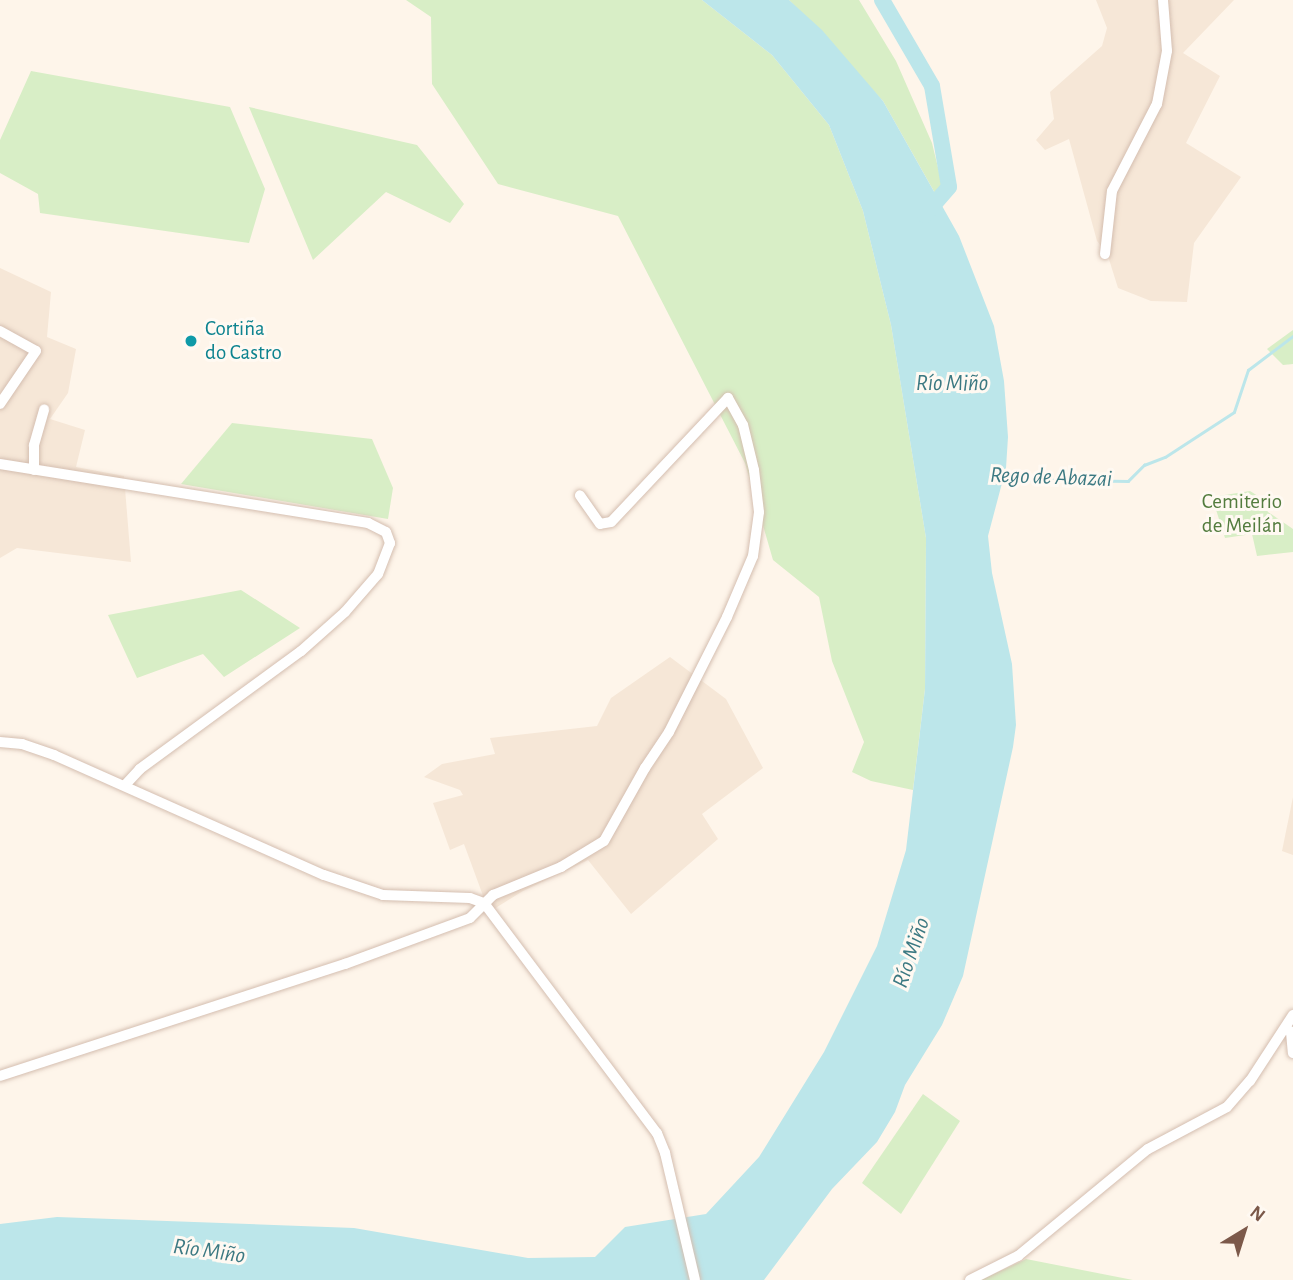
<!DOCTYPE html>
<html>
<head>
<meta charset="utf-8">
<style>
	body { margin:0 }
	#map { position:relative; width:1293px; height:1280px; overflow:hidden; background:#fef5ea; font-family:"Alegreya Sans",sans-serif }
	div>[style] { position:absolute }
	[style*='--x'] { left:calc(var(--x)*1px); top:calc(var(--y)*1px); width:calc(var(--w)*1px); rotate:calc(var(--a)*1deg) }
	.residential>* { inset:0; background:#f6e7d7 }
	.green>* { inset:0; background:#d8eec6 }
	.water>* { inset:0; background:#bce6ea }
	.stream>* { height:2.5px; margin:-1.25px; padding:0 1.25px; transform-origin:1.25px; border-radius:1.25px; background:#bce6ea }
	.river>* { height:16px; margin:-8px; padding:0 8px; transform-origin:8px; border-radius:8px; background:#bce6ea }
	.roads { filter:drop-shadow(0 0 2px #d4beb0) drop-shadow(0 0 2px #d4beb0) }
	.minor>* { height:10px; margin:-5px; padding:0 5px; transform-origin:5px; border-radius:5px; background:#fff }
	.dots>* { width:19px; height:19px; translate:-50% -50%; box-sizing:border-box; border:4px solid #fff9f2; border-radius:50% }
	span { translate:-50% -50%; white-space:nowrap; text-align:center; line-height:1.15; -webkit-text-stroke:6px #fff9f2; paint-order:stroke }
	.culture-label { font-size:21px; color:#0d838f }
	.left { translate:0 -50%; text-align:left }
	.park-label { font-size:21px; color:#537c3e }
	.water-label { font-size:23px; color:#3c7982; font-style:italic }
	.north { position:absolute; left:1209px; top:1196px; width:70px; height:70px; -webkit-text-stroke:5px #fff9f2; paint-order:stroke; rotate:38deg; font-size:19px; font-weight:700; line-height:28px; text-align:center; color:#7c594a }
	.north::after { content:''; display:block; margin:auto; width:24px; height:32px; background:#7c594a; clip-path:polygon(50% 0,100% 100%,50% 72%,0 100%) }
</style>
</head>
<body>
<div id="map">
	<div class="residential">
		<div style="clip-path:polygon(1096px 0,1234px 0,1183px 53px,1220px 76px,1186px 143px,1241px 177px,1194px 243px,1187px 302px,1151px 301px,1118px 288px,1107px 253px,1097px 241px,1069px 139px,1045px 150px,1036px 140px,1054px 119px,1050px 92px,1102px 46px,1107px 28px)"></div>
		<div style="clip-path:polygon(0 268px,51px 292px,47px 337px,76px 349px,68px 393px,50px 419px,85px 430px,76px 467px,124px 476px,131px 562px,17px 548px,0 558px)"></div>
		<div style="clip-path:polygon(670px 657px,726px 699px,763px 768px,702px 814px,718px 839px,631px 914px,588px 860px,523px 891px,489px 912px,464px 844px,450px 850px,433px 803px,463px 795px,460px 790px,424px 777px,442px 764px,495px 754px,490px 738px,597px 726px,611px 698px)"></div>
		<div style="clip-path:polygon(1293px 797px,1293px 855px,1282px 851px)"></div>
	</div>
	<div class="green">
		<div style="clip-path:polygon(406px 0,702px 0,772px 55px,829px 125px,863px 211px,891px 325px,926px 538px,925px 689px,913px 790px,871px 781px,852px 772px,864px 742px,832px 661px,819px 597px,773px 560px,745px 463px,618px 216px,498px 184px,432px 84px,431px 17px)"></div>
		<div style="clip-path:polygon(789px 0,859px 0,896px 61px,932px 143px,943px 188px,936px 195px,883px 101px)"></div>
		<div style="clip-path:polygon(31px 71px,230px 107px,265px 189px,249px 243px,40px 213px,38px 194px,0 173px,0 140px)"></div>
		<div style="clip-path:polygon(249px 107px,417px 145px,464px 204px,450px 223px,386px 192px,313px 260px)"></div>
		<div style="clip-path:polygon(1293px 330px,1293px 364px,1283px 365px,1267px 349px)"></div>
		<div style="clip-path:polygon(232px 423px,372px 439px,393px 488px,388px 519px,181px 484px)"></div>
		<div style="clip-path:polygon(1250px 491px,1258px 496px,1268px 512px,1293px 529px,1293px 552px,1257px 556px,1252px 534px,1225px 538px,1212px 497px)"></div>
		<div style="clip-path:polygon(241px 590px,300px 628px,224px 677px,203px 654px,137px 678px,108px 615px)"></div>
		<div style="clip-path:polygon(923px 1094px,960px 1121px,901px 1214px,862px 1183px)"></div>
		<div style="clip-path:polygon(1026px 1259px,1133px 1280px,981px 1280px)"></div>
	</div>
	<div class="water">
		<div style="clip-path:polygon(702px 0,789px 0,822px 30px,883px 101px,959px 236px,994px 326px,1004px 381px,1008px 437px,1006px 468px,988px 536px,992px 573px,1012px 664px,1016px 725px,1013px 747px,963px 976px,942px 1025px,905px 1085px,895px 1112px,877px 1142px,832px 1189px,764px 1280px,0 1280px,0 1224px,57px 1217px,354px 1228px,528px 1258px,595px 1257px,625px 1227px,706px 1214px,759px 1157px,824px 1052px,877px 946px,906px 850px,925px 689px,926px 538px,891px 325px,863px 211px,829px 125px,772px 55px)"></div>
	</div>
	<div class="stream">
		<div style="--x:1003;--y:479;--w:125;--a:0.9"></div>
		<div style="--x:1128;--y:481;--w:23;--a:-45"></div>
		<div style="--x:1144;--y:465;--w:22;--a:-21"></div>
		<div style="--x:1165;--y:457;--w:82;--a:-33.1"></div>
		<div style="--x:1234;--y:412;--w:44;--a:-71.6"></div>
		<div style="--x:1248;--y:370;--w:56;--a:-37.1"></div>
	</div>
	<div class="river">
		<div style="--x:882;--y:0;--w:99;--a:59.8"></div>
		<div style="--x:932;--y:86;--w:102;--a:80.4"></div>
		<div style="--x:949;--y:187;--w:37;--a:131"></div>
	</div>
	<div class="roads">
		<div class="minor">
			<div style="--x:1105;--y:254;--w:63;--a:-83.7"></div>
			<div style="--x:1112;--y:191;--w:98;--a:-62.7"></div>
			<div style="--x:1157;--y:104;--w:54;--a:-79.3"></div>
			<div style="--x:1167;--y:51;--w:51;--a:-94.5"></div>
			<div style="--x:0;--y:331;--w:41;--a:29.1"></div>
			<div style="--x:36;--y:351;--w:64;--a:124.2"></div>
			<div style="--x:0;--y:464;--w:373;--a:9.1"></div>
			<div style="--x:368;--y:523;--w:20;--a:27"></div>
			<div style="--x:386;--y:532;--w:12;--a:70"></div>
			<div style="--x:390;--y:543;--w:33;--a:111"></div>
			<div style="--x:378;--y:574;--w:50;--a:131"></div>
			<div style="--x:345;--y:612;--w:59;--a:138.4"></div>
			<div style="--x:301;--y:651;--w:200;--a:143.8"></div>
			<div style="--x:140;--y:769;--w:22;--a:133"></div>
			<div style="--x:34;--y:470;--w:25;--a:-90"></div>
			<div style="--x:34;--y:445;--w:37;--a:-74"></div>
			<div style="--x:0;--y:742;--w:22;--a:5"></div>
			<div style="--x:22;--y:744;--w:34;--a:19"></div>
			<div style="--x:54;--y:755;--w:295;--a:24"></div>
			<div style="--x:324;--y:875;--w:62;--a:18.7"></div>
			<div style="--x:383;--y:895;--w:87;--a:2"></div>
			<div style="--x:470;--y:898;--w:15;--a:20"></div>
			<div style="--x:484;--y:903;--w:288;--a:53.1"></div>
			<div style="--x:657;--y:1133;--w:22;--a:68"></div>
			<div style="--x:665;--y:1153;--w:130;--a:76.7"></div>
			<div style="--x:1287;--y:1029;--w:5;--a:37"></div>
			<div style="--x:1291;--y:1032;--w:21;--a:85"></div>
			<div style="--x:0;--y:1076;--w:363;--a:-18"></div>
			<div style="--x:345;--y:964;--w:133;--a:-20.2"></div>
			<div style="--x:470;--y:918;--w:33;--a:-45"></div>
			<div style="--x:493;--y:895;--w:74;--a:-22.4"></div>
			<div style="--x:561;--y:867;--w:50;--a:-31.2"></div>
			<div style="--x:604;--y:841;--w:84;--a:-60.7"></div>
			<div style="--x:645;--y:768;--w:43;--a:-56.3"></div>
			<div style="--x:669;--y:732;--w:129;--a:-63.2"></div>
			<div style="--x:727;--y:617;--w:66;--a:-66.9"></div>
			<div style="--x:753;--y:556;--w:44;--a:-82.2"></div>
			<div style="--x:759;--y:512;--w:42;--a:-96.8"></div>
			<div style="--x:754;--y:470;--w:46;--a:-103.7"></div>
			<div style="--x:743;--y:425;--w:31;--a:-119"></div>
			<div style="--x:728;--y:398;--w:170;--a:133.3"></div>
			<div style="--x:611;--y:522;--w:11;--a:170"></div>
			<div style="--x:600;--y:524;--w:35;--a:-125"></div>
			<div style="--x:970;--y:1280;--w:54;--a:-26.6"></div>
			<div style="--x:1018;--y:1256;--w:168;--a:-39.5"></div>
			<div style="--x:1148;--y:1149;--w:89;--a:-28"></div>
			<div style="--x:1227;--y:1107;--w:35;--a:-49"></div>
			<div style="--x:1250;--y:1081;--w:79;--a:-56.9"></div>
		</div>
	</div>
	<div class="dots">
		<div style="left:191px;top:341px;background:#0f9aa8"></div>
	</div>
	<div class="culture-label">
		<span class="left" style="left:205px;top:341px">Cortiña<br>do Castro</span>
	</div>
	<div class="park-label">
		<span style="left:1242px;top:514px">Cemiterio<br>de Meilán</span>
	</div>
	<div class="water-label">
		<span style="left:952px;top:384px">Río Miño</span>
		<span style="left:1051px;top:478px;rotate:2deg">Rego de Abazai</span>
		<span style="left:912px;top:953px;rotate:-71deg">Río Miño</span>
		<span style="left:209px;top:1252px;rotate:8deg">Río Miño</span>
	</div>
	<div class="north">N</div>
</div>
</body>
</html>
